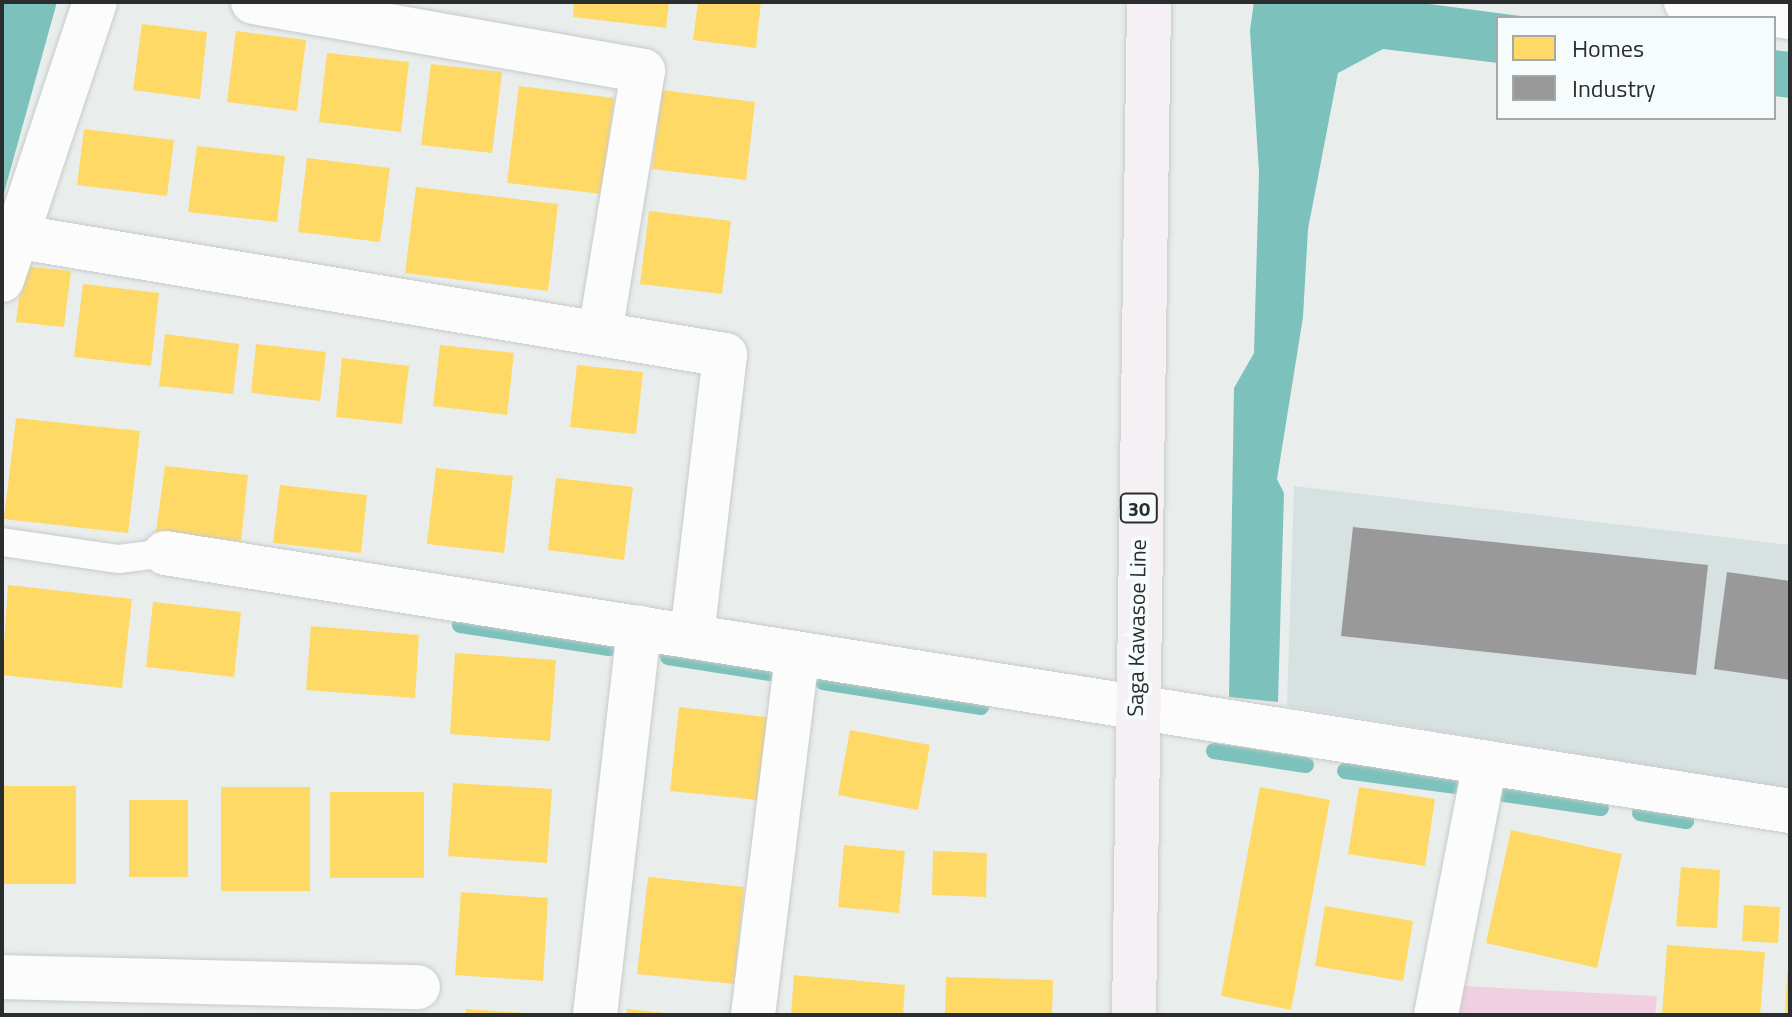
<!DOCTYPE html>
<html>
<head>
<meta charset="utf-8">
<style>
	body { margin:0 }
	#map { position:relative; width:1792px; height:1017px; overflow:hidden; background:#e9eeed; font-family:"Titillium Web",sans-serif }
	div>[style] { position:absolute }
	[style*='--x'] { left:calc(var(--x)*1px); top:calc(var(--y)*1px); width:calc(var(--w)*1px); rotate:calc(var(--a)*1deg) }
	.built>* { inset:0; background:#d7e1e1 }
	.green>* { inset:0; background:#f0cfe1 }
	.water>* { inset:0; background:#7cc1bb }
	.homes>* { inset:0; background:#ffd966 }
	.industry>* { inset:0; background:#999 }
	.stream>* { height:16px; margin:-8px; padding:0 8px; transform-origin:8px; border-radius:8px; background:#7cc1bb }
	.roads { filter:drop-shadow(0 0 2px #c7cbca) drop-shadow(0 0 2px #c7cbca) }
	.service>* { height:28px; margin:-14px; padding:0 14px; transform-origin:14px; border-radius:14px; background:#fcfcfc }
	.minor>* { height:44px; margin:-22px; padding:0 22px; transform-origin:22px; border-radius:22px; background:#fcfcfc }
	.primary>* { height:44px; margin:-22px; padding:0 22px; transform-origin:22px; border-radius:22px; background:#f4f0f3 }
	span { translate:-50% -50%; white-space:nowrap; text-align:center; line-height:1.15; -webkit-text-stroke:8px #f5fcfb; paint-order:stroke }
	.shield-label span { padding:2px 6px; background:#f5fcfb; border:2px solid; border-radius:6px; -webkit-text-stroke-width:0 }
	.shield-label { font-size:20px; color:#2a2d2d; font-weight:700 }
	.street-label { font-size:22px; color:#2a2d2d }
	.frame { position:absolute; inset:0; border:4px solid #2a2d2d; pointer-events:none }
	.legend { position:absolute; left:1496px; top:16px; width:280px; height:104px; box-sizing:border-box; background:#f5fcfb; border:2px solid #a4a9a9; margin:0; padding:10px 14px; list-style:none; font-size:24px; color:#2a2d2d }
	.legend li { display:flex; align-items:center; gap:16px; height:40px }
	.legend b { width:40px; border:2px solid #a4a9a9 }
</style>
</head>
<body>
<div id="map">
	<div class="built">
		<div style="clip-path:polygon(1294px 486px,1790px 545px,1790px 789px,1287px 706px)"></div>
	</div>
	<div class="green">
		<div style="clip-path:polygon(1463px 986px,1657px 996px,1655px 1015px,1456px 1015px)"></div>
	</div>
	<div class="water">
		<div style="clip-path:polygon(2px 2px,57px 2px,2px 200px)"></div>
		<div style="clip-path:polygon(1254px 2px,1414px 2px,1535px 18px,1498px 18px,1498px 63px,1383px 49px,1338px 73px,1308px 229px,1303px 317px,1277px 479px,1284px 493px,1278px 702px,1229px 697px,1234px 388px,1254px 353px,1259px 173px,1250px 30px)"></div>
		<div style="clip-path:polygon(1774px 50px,1790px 52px,1790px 98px,1774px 96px)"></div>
	</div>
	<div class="homes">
		<div style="clip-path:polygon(574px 2px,669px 2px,666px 28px,573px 17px)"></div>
		<div style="clip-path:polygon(698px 2px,761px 2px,756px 48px,693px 40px)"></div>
		<div style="clip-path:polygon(142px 24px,207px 32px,200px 99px,133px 90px)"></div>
		<div style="clip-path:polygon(236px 31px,306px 40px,297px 111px,227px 102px)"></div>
		<div style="clip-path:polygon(327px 53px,409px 62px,401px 132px,319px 122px)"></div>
		<div style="clip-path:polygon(431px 64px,502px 72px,492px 153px,421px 145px)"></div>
		<div style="clip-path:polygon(519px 86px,614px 98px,602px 194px,507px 183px)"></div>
		<div style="clip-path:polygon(662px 90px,755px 102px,746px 180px,652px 169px)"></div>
		<div style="clip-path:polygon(84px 129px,174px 140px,167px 196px,77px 185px)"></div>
		<div style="clip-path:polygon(197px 146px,285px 156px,277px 222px,188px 212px)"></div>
		<div style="clip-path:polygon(307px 158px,390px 168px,380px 242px,298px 232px)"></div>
		<div style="clip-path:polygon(416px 187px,558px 204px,548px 291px,405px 273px)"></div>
		<div style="clip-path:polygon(649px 211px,731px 221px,722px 294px,640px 284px)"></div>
		<div style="clip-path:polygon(23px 266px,71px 271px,64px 327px,16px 322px)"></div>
		<div style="clip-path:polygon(83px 284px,159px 293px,151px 366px,74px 357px)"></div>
		<div style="clip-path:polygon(165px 334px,239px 344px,233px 394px,159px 386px)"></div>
		<div style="clip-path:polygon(256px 344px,326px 352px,320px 401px,251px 393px)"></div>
		<div style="clip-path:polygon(440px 345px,514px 353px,507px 415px,433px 406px)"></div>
		<div style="clip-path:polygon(342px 358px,409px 366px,402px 424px,336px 417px)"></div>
		<div style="clip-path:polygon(577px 365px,643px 372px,636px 434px,570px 427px)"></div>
		<div style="clip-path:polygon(16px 418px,140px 431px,128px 533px,4px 519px)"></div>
		<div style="clip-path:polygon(165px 466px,248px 475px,241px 541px,156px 532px)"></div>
		<div style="clip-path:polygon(436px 468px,513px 476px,504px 553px,427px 544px)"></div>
		<div style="clip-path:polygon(556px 478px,633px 487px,624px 560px,548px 550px)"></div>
		<div style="clip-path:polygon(280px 485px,367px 495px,361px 553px,273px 543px)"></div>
		<div style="clip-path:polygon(8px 585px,132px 599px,122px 688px,2px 675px)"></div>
		<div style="clip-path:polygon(153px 602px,241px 612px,234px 677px,146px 667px)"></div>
		<div style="clip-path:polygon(311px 626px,419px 635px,415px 698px,306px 690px)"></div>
		<div style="clip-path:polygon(455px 653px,556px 660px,550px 741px,450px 734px)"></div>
		<div style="clip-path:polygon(679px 707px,767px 717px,758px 800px,670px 791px)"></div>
		<div style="clip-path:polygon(850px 730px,930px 745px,918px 810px,838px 795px)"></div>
		<div style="clip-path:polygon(453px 783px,552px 789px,547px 863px,448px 856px)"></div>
		<div style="clip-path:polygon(2px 786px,76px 786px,76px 884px,2px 884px)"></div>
		<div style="clip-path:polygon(221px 787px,310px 787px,310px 891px,221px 891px)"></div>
		<div style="clip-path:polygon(1260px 787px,1330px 800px,1291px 1010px,1221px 996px)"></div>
		<div style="clip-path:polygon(1359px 787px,1435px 799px,1425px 866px,1348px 854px)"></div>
		<div style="clip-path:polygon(330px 792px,424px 792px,424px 878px,330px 878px)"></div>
		<div style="clip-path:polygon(129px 800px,188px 800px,188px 877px,129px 877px)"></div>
		<div style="clip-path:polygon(1511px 830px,1622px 854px,1597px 968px,1486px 943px)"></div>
		<div style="clip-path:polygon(844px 845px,905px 851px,899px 913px,838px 907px)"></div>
		<div style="clip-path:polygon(933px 851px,987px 853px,986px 897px,932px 895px)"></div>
		<div style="clip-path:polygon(1681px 867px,1720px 870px,1717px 928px,1676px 926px)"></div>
		<div style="clip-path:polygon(648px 877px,744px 887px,734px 984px,637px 974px)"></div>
		<div style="clip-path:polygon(461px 892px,548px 898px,543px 981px,455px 975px)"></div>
		<div style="clip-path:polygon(1744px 905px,1780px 907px,1778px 943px,1742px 941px)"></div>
		<div style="clip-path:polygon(1325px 906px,1413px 921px,1403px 981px,1315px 966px)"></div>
		<div style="clip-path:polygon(1667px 945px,1765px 952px,1760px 1015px,1662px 1015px)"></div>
		<div style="clip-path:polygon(1787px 974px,1790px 974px,1790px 1015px,1785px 1015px)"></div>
		<div style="clip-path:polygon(794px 975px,905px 985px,903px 1015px,791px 1015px)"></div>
		<div style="clip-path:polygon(946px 977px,1053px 980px,1052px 1015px,945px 1015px)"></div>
		<div style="clip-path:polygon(466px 1009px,526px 1013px,526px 1015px,466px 1015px)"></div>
		<div style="clip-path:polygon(627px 1009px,664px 1013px,664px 1015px,627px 1015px)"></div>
	</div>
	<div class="industry">
		<div style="clip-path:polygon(1353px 527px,1708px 565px,1696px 675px,1341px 636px)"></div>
		<div style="clip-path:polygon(1727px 572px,1790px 581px,1790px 680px,1714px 669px)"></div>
	</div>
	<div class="stream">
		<div style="--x:460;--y:625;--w:151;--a:8.8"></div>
		<div style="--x:668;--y:657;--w:102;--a:9"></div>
		<div style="--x:823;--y:682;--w:160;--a:9"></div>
		<div style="--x:1214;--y:751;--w:93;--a:8.7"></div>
		<div style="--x:1345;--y:771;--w:110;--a:7.8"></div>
		<div style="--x:1497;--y:793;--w:105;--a:8.2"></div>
		<div style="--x:1640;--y:813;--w:47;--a:9.9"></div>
	</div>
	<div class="roads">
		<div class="service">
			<div style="--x:2;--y:542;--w:118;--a:8.3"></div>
			<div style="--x:119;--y:559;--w:46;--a:-7.4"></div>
		</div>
		<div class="minor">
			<div style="--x:253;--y:2;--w:396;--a:10"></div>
			<div style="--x:643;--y:71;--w:266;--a:99.3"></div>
			<div style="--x:1686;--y:2;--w:105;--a:8.2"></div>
			<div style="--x:14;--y:236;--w:721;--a:9.5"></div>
			<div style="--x:725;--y:355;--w:282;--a:96.7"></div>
			<div style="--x:2;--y:280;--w:293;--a:-71.5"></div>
			<div style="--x:165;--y:553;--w:1645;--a:9.02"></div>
			<div style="--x:2;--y:977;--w:416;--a:1.4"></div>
			<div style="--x:595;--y:1015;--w:390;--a:-83.5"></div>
			<div style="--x:753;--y:1015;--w:362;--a:-83"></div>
			<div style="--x:1436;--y:1015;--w:256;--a:-79"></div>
		</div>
		<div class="primary">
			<div style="--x:1134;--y:1015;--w:1013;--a:-89.15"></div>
		</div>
	</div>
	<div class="shield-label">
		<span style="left:1139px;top:508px">30</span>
	</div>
	<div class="street-label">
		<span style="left:1137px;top:628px;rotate:-89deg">Saga Kawasoe Line</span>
	</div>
	<div class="frame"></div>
	<ul class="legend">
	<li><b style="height:22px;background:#ffd966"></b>Homes</li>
	<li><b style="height:22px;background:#999"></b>Industry</li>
	</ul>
</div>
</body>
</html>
